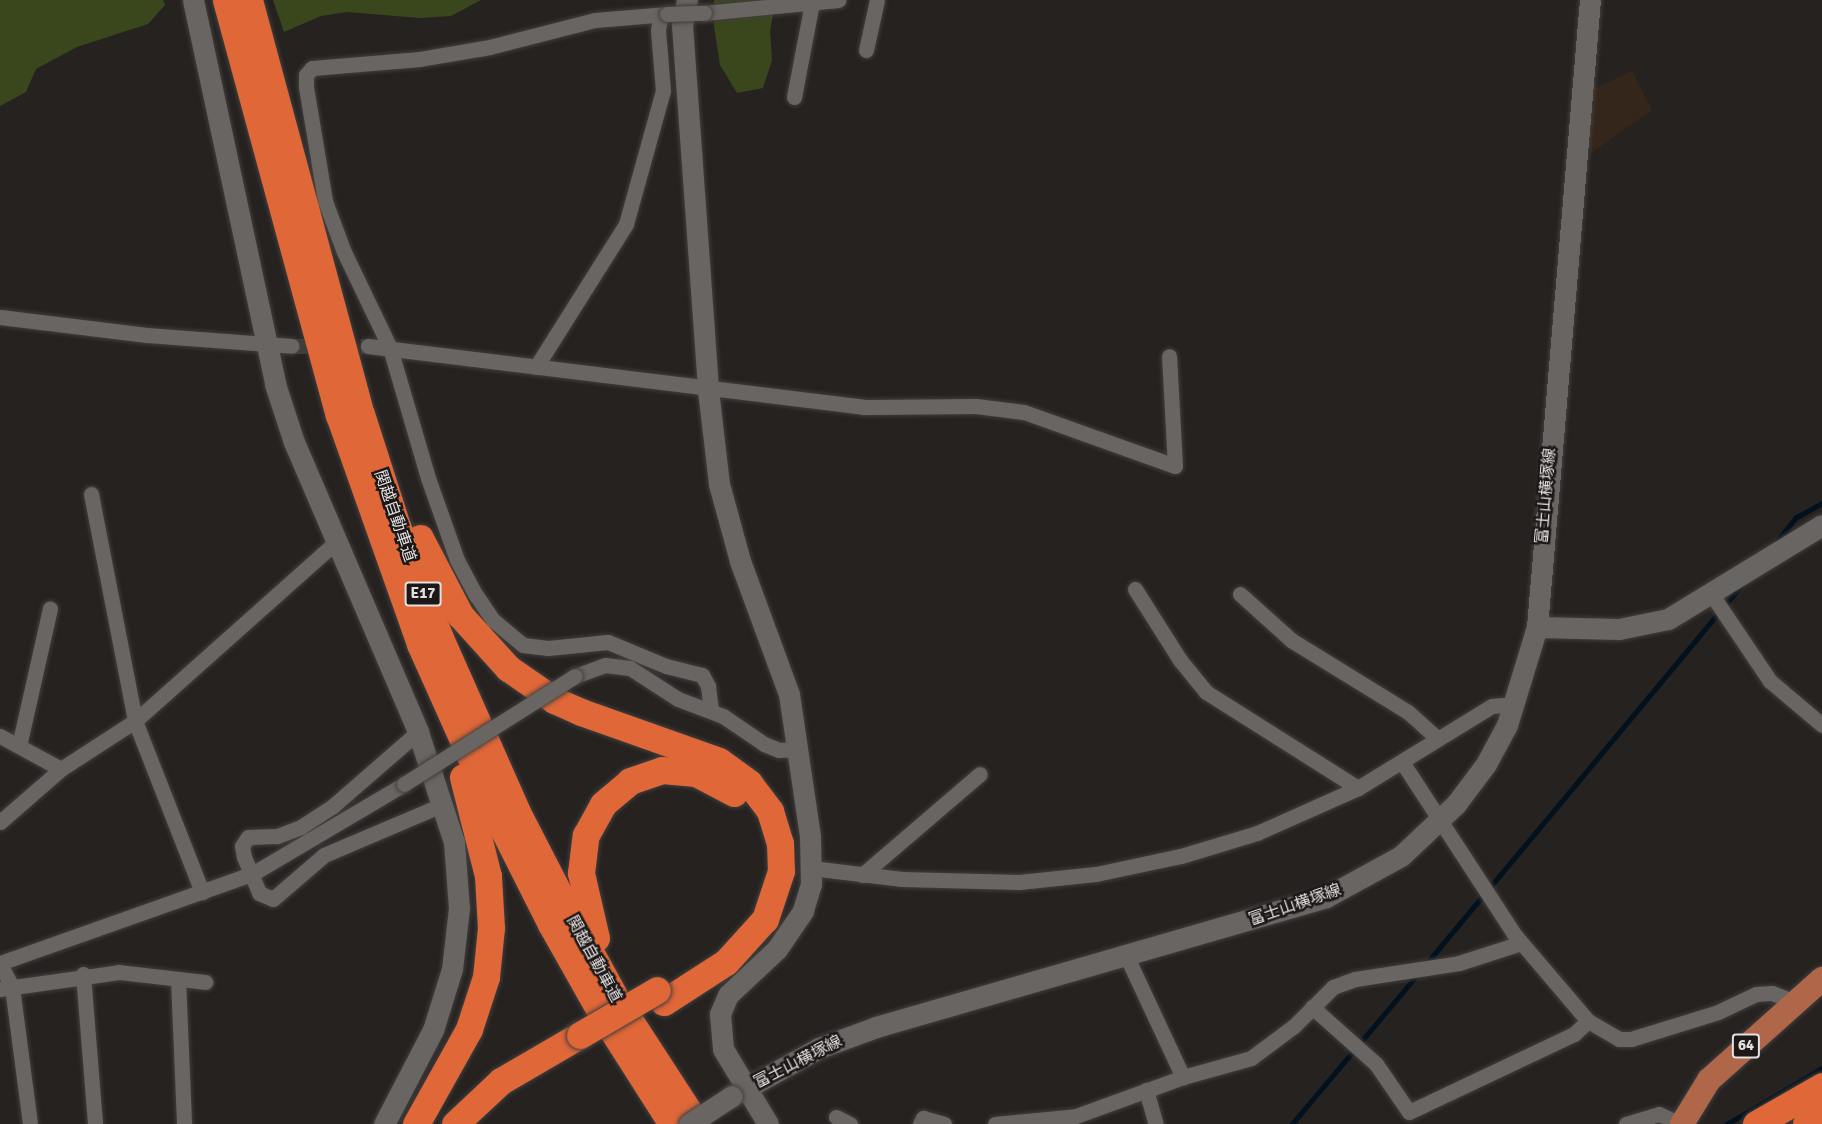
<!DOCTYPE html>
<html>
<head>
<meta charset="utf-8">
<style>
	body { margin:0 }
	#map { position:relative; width:1822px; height:1124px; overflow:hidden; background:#252220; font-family:Signika,"Noto Sans JP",sans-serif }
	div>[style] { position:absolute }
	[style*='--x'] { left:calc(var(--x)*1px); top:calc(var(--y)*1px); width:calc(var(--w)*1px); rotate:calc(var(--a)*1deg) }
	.commercial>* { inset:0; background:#35261b }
	.green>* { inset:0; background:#3a471c }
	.stream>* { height:4.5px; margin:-2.25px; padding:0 2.25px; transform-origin:2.25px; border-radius:2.25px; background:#01111e }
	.street-tunnel>* { height:15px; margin-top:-7.5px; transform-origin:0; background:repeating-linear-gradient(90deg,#423e3d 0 15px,transparent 0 23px) }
	.roads { filter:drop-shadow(0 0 2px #413e3d) drop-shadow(0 0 2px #413e3d) }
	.street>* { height:15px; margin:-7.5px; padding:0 7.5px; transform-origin:7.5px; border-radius:7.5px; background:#696562 }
	.secondary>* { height:21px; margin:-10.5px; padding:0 10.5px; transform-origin:10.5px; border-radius:10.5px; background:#696562 }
	.primary>* { height:24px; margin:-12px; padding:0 12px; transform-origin:12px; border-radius:12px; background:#b06649 }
	.highway>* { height:27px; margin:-13.5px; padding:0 13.5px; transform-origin:13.5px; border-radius:13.5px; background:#df6738 }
	.bridges { filter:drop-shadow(0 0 2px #413e3d) drop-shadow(0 0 2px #413e3d) }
	.street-bridge>* { height:15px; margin:-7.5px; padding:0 7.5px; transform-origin:7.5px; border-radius:7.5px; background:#696562 }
	.secondary-bridge>* { height:21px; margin:-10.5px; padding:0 10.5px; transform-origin:10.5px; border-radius:10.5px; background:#696562 }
	.highway-bridge>* { height:27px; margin:-13.5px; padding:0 13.5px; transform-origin:13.5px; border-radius:13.5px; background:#df6738 }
	span { translate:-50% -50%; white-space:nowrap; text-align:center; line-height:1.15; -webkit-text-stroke:5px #1c1817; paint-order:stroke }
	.shield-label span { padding:2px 4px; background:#1c1817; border:2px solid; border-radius:4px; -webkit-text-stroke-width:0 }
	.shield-label { font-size:15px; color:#e3e0df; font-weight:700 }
	.street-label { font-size:16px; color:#e3e0df }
</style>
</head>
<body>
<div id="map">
	<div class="commercial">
		<div style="clip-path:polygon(1632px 71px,1652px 110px,1586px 157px,1593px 89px)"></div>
	</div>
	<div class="green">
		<div style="clip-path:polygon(0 0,163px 0,165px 5px,148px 24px,77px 47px,36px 69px,26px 92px,0 106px)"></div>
		<div style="clip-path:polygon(273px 0,481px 0,451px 16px,419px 18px,347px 12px,321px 16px,284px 32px)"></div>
		<div style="clip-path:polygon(714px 0,776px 0,770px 31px,772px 60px,763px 88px,737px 93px,720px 65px,713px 20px)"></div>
	</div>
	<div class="stream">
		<div style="--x:1775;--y:544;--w:33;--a:-52"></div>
		<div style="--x:1795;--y:518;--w:31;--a:-29"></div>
		<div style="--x:1426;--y:964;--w:496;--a:-50.2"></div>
		<div style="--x:1292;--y:1124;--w:194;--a:-50"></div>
		<div style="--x:1727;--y:1124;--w:110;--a:-30.5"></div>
	</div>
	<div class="street-tunnel">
		<div style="--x:292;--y:346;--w:76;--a:0"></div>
	</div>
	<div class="roads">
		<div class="street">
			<div style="--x:704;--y:13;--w:135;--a:-5.5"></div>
			<div style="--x:667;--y:14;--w:72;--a:175.2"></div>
			<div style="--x:595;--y:20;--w:108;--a:165.6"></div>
			<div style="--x:490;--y:47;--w:71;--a:170.3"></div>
			<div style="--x:420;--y:59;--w:108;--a:175.2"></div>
			<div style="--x:312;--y:68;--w:9;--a:131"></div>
			<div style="--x:306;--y:75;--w:12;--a:90"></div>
			<div style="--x:306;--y:87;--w:116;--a:80.5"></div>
			<div style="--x:325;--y:201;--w:54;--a:69.6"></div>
			<div style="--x:344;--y:252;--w:106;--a:64.4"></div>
			<div style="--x:390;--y:348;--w:135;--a:73.7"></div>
			<div style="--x:428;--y:478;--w:87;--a:70.5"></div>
			<div style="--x:457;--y:560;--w:40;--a:62"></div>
			<div style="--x:476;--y:595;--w:30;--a:56"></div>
			<div style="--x:493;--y:620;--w:39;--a:40"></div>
			<div style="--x:523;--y:645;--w:25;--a:7"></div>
			<div style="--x:548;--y:648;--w:60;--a:-5.7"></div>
			<div style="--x:608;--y:642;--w:63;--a:22.5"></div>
			<div style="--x:666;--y:666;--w:37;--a:14"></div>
			<div style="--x:702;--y:675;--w:13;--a:61"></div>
			<div style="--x:708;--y:686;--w:24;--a:83"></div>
			<div style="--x:866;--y:50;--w:51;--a:-77.6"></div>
			<div style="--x:794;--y:97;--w:96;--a:-79.2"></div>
			<div style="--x:0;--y:317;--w:148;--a:7"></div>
			<div style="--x:147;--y:335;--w:145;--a:4.3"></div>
			<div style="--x:368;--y:346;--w:499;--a:7"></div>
			<div style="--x:863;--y:407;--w:113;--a:-0.5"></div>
			<div style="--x:976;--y:406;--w:48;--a:7.1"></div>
			<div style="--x:1024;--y:412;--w:160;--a:19.7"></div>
			<div style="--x:1175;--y:466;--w:110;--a:-93.1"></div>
			<div style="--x:536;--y:367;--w:169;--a:-57.8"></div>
			<div style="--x:626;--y:224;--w:138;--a:-74.5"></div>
			<div style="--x:663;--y:91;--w:61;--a:-94.7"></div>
			<div style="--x:658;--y:30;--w:15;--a:-79"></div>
			<div style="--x:91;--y:494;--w:231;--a:79"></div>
			<div style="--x:135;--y:721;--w:184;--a:68.6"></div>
			<div style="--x:1135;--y:589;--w:84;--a:57.6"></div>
			<div style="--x:1180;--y:660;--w:41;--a:50.9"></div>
			<div style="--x:1206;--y:692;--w:180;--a:32.3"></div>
			<div style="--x:1240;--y:594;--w:69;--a:42"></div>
			<div style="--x:1291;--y:640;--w:137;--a:31.6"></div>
			<div style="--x:1408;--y:712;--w:40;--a:42"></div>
			<div style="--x:1712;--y:595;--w:104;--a:56"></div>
			<div style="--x:1770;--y:681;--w:68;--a:40.2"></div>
			<div style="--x:575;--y:676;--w:32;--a:-20"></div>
			<div style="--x:605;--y:665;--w:25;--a:7"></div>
			<div style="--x:630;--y:668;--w:57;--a:32.9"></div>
			<div style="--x:678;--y:699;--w:48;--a:20.7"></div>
			<div style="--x:723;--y:716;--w:50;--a:34.3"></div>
			<div style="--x:764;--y:744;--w:16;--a:22"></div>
			<div style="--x:779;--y:750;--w:20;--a:-3"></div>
			<div style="--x:418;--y:732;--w:113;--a:139"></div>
			<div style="--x:333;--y:806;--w:38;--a:147"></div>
			<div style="--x:301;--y:827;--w:26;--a:159"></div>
			<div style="--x:277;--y:836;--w:29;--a:178"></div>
			<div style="--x:248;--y:837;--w:11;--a:124"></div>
			<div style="--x:242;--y:846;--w:11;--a:80"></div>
			<div style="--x:244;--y:857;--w:39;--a:67"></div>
			<div style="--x:259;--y:893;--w:15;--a:23"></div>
			<div style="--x:273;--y:899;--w:67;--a:-40.8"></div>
			<div style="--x:324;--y:855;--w:130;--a:-23"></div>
			<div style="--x:0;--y:736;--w:69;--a:28.4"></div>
			<div style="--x:19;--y:746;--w:141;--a:-77.3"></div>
			<div style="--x:1402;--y:762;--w:205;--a:56.9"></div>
			<div style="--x:1514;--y:934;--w:114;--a:49.6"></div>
			<div style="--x:1588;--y:1021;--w:36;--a:30"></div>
			<div style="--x:1619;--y:1039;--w:12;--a:0"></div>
			<div style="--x:1631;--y:1039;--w:91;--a:-17.2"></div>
			<div style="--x:1718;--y:1012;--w:42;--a:-25.3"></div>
			<div style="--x:1756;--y:994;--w:16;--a:-4"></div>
			<div style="--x:1772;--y:993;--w:25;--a:21"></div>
			<div style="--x:0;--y:822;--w:81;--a:-41"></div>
			<div style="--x:61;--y:769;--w:88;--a:-33"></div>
			<div style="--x:135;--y:721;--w:271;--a:-41.7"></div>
			<div style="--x:811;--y:868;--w:92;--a:6.9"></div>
			<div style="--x:902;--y:879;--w:117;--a:1.5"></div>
			<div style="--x:1019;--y:882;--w:77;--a:-5.9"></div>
			<div style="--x:1096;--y:874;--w:87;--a:-12"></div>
			<div style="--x:1181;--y:856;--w:79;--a:-16.8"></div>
			<div style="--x:1257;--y:833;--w:111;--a:-24"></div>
			<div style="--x:1358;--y:788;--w:157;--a:-31.5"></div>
			<div style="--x:1492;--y:706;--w:24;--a:-5"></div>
			<div style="--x:862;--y:875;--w:155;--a:-40.6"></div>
			<div style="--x:1126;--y:955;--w:135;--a:65"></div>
			<div style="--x:1183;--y:1077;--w:71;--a:-15.6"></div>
			<div style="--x:1251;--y:1058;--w:54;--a:-36.7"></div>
			<div style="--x:1294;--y:1026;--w:55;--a:-45"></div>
			<div style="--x:1333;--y:987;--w:23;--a:-20"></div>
			<div style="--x:1355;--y:979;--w:105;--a:-8.7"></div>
			<div style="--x:1459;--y:963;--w:65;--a:-17.9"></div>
			<div style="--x:0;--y:963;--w:267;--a:-19.5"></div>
			<div style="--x:252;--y:874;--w:177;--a:-30.6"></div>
			<div style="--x:0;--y:964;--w:26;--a:62"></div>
			<div style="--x:12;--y:987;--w:138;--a:82.5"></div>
			<div style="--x:83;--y:974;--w:150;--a:85.4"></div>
			<div style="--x:178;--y:979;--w:145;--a:87.6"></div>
			<div style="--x:0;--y:989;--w:120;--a:-8.1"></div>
			<div style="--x:119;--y:972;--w:87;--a:6.6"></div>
			<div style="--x:1312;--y:1007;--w:86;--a:41.7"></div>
			<div style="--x:1376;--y:1064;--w:58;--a:55.5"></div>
			<div style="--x:1409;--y:1112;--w:183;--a:-25.3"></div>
			<div style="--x:1574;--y:1034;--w:19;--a:-43"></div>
			<div style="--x:1146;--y:1090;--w:35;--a:74"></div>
			<div style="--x:836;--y:1117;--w:16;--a:27"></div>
			<div style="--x:920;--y:1124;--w:7;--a:-63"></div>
			<div style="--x:923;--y:1118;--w:22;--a:16"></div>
			<div style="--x:995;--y:1124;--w:81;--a:-5.6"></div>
			<div style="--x:1076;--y:1116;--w:114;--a:-20"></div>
			<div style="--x:1626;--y:1124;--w:34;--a:-17"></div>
			<div style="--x:1659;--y:1114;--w:23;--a:25"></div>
		</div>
		<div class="secondary">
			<div style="--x:193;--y:0;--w:393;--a:77.9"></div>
			<div style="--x:275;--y:384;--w:61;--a:71.9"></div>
			<div style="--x:294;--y:442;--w:315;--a:66.8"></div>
			<div style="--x:418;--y:732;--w:116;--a:71.9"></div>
			<div style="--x:454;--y:842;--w:66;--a:85.7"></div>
			<div style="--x:459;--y:908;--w:61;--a:96.5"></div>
			<div style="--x:452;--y:969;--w:64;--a:107.3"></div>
			<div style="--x:433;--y:1030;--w:106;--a:117.5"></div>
			<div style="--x:687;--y:0;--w:25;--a:101"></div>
			<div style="--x:682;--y:25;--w:366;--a:85.9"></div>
			<div style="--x:708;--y:390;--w:95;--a:83.3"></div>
			<div style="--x:719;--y:484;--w:80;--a:74.7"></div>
			<div style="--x:740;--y:561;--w:142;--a:69.8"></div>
			<div style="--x:789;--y:694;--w:145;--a:81.6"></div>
			<div style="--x:810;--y:837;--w:47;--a:88.8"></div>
			<div style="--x:811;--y:884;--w:28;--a:107"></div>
			<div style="--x:803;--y:911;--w:46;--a:124.4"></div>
			<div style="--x:777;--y:949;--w:67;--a:136.8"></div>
			<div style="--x:728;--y:995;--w:21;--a:113"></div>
			<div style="--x:720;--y:1014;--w:35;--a:85"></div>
			<div style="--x:723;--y:1049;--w:87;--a:59"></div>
			<div style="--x:1537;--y:627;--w:82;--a:1.4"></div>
			<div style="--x:1619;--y:629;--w:50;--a:-11.5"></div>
			<div style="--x:1668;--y:619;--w:180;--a:-31.4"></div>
			<div style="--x:732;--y:1096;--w:99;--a:-28.9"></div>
			<div style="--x:819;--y:1048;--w:61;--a:-20.2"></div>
			<div style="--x:876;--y:1027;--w:468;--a:-16.1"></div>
			<div style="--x:1326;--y:897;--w:85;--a:-28.7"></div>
			<div style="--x:1401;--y:856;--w:76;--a:-43.4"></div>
			<div style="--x:1456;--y:804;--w:50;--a:-53.1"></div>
			<div style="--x:1486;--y:764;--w:44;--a:-61.7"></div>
			<div style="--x:1507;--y:725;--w:102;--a:-73"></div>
			<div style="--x:1537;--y:627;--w:629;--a:-85.17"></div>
		</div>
		<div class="primary">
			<div style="--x:1682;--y:1124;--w:52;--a:-58.5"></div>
			<div style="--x:1709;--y:1080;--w:152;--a:-41.8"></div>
		</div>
		<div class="highway">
			<div style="--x:226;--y:0;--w:430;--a:74.8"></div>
			<div style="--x:339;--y:415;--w:243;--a:70.5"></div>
			<div style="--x:420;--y:644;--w:201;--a:65.9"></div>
			<div style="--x:502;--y:827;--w:109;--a:63.2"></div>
			<div style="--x:551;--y:924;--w:100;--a:60.6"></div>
			<div style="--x:600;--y:1011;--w:134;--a:57.5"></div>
			<div style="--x:249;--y:0;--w:429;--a:74.9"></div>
			<div style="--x:361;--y:414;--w:118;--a:72.2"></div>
			<div style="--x:397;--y:526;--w:120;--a:69"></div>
			<div style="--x:440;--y:638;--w:195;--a:66.1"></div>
			<div style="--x:519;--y:816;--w:109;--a:62.7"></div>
			<div style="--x:569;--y:913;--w:100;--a:61.4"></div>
			<div style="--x:617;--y:1001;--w:147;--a:57"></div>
			<div style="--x:420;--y:538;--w:87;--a:62.5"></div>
			<div style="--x:460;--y:615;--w:72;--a:47.8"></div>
			<div style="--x:508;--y:668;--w:56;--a:34.8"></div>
			<div style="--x:554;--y:700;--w:30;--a:24"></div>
			<div style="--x:581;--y:712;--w:146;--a:19.5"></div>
			<div style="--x:719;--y:761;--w:37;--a:36"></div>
			<div style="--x:749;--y:783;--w:35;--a:53"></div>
			<div style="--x:770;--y:811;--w:34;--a:73"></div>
			<div style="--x:780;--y:843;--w:28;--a:88"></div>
			<div style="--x:781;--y:871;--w:51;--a:108.4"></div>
			<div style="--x:765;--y:919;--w:58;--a:132.2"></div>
			<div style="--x:726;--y:962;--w:74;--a:147.2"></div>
			<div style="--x:596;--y:938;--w:67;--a:-103"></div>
			<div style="--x:581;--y:873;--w:38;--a:-83"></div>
			<div style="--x:586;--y:835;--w:35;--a:-61"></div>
			<div style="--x:603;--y:804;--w:35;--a:-40"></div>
			<div style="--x:630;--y:781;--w:34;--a:-19"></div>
			<div style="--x:662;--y:770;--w:34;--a:5"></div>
			<div style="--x:696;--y:773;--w:43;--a:27.8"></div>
			<div style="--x:416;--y:1124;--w:109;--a:-60.8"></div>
			<div style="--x:469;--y:1029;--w:55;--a:-71.9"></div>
			<div style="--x:486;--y:977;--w:49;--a:-84.2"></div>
			<div style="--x:491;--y:928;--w:52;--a:-93.3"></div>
			<div style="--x:488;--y:876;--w:102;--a:-104.2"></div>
			<div style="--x:455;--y:1124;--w:63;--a:-43.1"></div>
			<div style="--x:501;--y:1081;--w:91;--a:-30.2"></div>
			<div style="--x:1756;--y:1124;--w:76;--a:-29.9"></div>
			<div style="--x:1806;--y:1124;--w:19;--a:-32"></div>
		</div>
	</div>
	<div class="bridges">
		<div class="street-bridge">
			<div style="--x:667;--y:14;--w:37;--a:-2"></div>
			<div style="--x:404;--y:784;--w:202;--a:-32.3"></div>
		</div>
		<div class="secondary-bridge">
			<div style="--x:689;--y:1124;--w:51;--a:-33.1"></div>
		</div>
		<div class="highway-bridge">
			<div style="--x:580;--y:1035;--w:89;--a:-30.3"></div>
		</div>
	</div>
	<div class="shield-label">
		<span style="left:423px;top:594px">E17</span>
		<span style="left:1746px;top:1046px">64</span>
	</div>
	<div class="street-label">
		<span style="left:1546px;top:496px;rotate:-85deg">富士山横塚線</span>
		<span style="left:395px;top:516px;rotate:71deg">関越自動車道</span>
		<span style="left:1295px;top:905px;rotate:-19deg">富士山横塚線</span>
		<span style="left:594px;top:959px;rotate:61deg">関越自動車道</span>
		<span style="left:798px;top:1062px;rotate:-27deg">富士山横塚線</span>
	</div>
</div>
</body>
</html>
